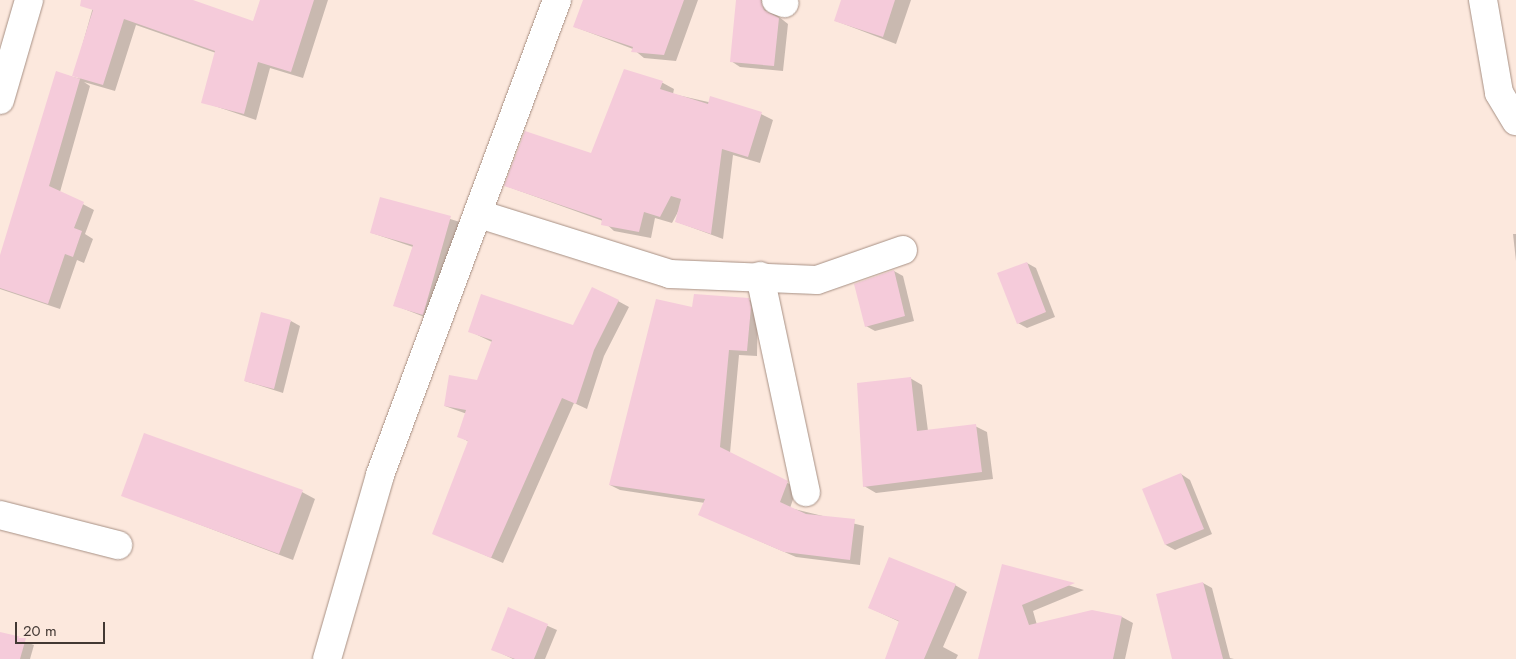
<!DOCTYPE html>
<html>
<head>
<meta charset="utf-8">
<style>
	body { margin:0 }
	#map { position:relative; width:1516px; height:659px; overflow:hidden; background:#fce8dd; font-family:Jost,sans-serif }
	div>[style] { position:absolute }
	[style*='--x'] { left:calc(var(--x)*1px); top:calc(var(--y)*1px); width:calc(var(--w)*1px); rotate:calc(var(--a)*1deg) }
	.shadow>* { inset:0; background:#0003 }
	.building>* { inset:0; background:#f5cbda }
	.roads { filter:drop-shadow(0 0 1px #a79084) drop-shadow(0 0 1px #a79084) }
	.minor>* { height:28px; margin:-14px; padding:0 14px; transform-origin:14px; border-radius:14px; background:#fff }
	.tertiary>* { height:28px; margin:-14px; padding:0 14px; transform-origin:14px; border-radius:14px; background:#fff }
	span { translate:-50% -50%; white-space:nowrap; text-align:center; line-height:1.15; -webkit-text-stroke:5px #fce8dd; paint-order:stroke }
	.scale { position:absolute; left:15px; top:622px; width:90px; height:22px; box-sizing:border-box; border:2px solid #423833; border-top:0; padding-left:6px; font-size:15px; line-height:18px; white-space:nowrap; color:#423833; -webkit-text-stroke:4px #fce8dd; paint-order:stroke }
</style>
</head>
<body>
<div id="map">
	<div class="shadow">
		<div style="clip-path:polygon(95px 0,190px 0,254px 23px,261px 0,328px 0,303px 78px,270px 68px,256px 120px,203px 102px,216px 53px,136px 25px,115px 91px,84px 82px,90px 86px,60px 192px,94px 210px,85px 234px,93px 239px,84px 263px,77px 260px,60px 309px,0 289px,0 258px,57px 73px,81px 79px,74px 75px)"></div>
		<div style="clip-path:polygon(584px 0,698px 0,676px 61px,644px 58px,633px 49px,575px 27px)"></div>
		<div style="clip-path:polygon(738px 0,773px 0,769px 9px,788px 24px,783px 71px,740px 67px,731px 61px)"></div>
		<div style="clip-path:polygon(843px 0,911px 0,896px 44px,836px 21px)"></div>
		<div style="clip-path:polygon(625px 71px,663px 83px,674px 89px,673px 94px,761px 114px,773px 120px,760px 163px,733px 155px,723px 239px,677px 222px,679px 210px,672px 223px,655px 218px,651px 238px,614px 231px,603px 221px,506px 186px,592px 155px)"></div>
		<div style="clip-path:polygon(381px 198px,460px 222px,432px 320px,394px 305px,413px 247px,372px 233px)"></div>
		<div style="clip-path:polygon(1513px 234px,1516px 234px,1516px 261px)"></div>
		<div style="clip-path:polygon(1027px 263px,1036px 268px,1055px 317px,1027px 328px,1018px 323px)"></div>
		<div style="clip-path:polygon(894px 271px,903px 276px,914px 321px,875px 331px,866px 326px)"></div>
		<div style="clip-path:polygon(748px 299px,758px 305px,757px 356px,739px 355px,730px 453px,797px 488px,790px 508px,864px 526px,860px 565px,796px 557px,700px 515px,705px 503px,620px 490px,610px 485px,693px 309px)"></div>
		<div style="clip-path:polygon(618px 301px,629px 307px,604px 356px,587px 409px,574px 403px,503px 563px,434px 533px,469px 442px,459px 436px,467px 414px,445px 406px,478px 381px,492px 342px,469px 331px,573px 327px)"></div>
		<div style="clip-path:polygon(291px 321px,300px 326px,283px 393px,245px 381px)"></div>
		<div style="clip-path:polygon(910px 378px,922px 385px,928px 431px,975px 426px,987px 432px,993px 479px,876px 493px,864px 486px)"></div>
		<div style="clip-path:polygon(1181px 474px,1190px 480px,1212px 534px,1175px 550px,1166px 545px,1144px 490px)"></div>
		<div style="clip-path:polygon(302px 492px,315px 499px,293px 560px,122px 495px)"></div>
		<div style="clip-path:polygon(1003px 565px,1084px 590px,1033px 611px,1037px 625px,1122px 617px,1133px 623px,1125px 659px,981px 659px)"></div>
		<div style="clip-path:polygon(1203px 583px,1212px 588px,1230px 658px,1234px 659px,1192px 659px)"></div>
		<div style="clip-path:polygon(955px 585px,967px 592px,943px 647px,958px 655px,956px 659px,886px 659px,900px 622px,870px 608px)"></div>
		<div style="clip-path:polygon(509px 609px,557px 630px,545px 659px,513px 659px,492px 649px)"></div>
		<div style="clip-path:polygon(0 633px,34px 645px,30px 659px,0 659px)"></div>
	</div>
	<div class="building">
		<div style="clip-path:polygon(81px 0,193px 0,253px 21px,260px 0,314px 0,291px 72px,258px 62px,244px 114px,201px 103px,215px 51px,124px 19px,103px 85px,72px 76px,93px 10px,80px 6px)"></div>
		<div style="clip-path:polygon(583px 0,684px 0,664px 55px,631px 52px,633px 47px,573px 27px)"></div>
		<div style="clip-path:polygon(736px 0,761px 0,764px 10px,779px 18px,774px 66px,730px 62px)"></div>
		<div style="clip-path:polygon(841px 0,895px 0,883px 37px,834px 21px)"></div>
		<div style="clip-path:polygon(624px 69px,663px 81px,660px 89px,708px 104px,710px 96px,762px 112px,748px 157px,722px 149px,711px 234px,675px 222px,681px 199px,671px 196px,660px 217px,644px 212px,639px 232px,601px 225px,602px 219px,504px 186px,525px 131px,591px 153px)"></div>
		<div style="clip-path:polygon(56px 71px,80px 79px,49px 186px,84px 202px,74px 228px,82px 231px,73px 257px,65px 254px,48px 304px,0 288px,0 255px)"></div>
		<div style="clip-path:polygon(380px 197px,451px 216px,423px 315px,393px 306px,413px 245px,370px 233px)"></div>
		<div style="clip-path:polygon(1027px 262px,1046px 312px,1017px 324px,997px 273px)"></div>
		<div style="clip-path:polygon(894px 270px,905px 316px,865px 327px,854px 284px)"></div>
		<div style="clip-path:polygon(592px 287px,619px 300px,594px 350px,576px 404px,562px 398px,491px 558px,432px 534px,468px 441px,457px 437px,466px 410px,444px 406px,449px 375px,477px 380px,492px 340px,468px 332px,481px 294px,573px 325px)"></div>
		<div style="clip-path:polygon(694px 294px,749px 298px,751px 307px,747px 351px,729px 350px,720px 447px,788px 481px,780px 502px,806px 514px,855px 519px,850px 560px,784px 552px,698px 515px,705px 499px,609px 485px,656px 299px,692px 307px)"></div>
		<div style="clip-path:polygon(261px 312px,291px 320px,274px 389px,244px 381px)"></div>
		<div style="clip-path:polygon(911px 377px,917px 431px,976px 424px,982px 472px,863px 487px,857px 383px)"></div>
		<div style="clip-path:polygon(144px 433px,303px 490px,279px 554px,121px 496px)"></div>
		<div style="clip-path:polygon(1181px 473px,1204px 529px,1165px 545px,1142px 489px)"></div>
		<div style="clip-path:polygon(889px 557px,956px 584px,924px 659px,885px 659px,899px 621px,868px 608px)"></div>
		<div style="clip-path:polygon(1002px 564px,1075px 583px,1022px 605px,1029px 625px,1092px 610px,1122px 616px,1113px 659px,978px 659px)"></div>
		<div style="clip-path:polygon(1203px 582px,1223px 659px,1172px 659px,1156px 594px)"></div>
		<div style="clip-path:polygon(508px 607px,548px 624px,534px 659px,515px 659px,491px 650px)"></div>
		<div style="clip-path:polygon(0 632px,26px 638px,20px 659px,0 659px)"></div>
	</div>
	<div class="roads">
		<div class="minor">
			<div style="--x:776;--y:0;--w:9;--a:21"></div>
			<div style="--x:1483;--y:0;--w:94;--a:80.2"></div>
			<div style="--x:1499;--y:93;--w:33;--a:59"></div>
			<div style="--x:479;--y:214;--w:200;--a:17.4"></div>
			<div style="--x:670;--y:274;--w:147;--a:2.3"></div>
			<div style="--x:817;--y:280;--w:91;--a:-19.2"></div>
			<div style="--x:760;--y:276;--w:221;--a:78"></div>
			<div style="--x:0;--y:515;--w:122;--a:14.3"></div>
			<div style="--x:327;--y:659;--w:191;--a:-73.9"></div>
			<div style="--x:380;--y:475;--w:507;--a:-69.56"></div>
		</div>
		<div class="tertiary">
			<div style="--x:0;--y:100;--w:104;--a:-73.8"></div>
		</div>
	</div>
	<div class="scale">20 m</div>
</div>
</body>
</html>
